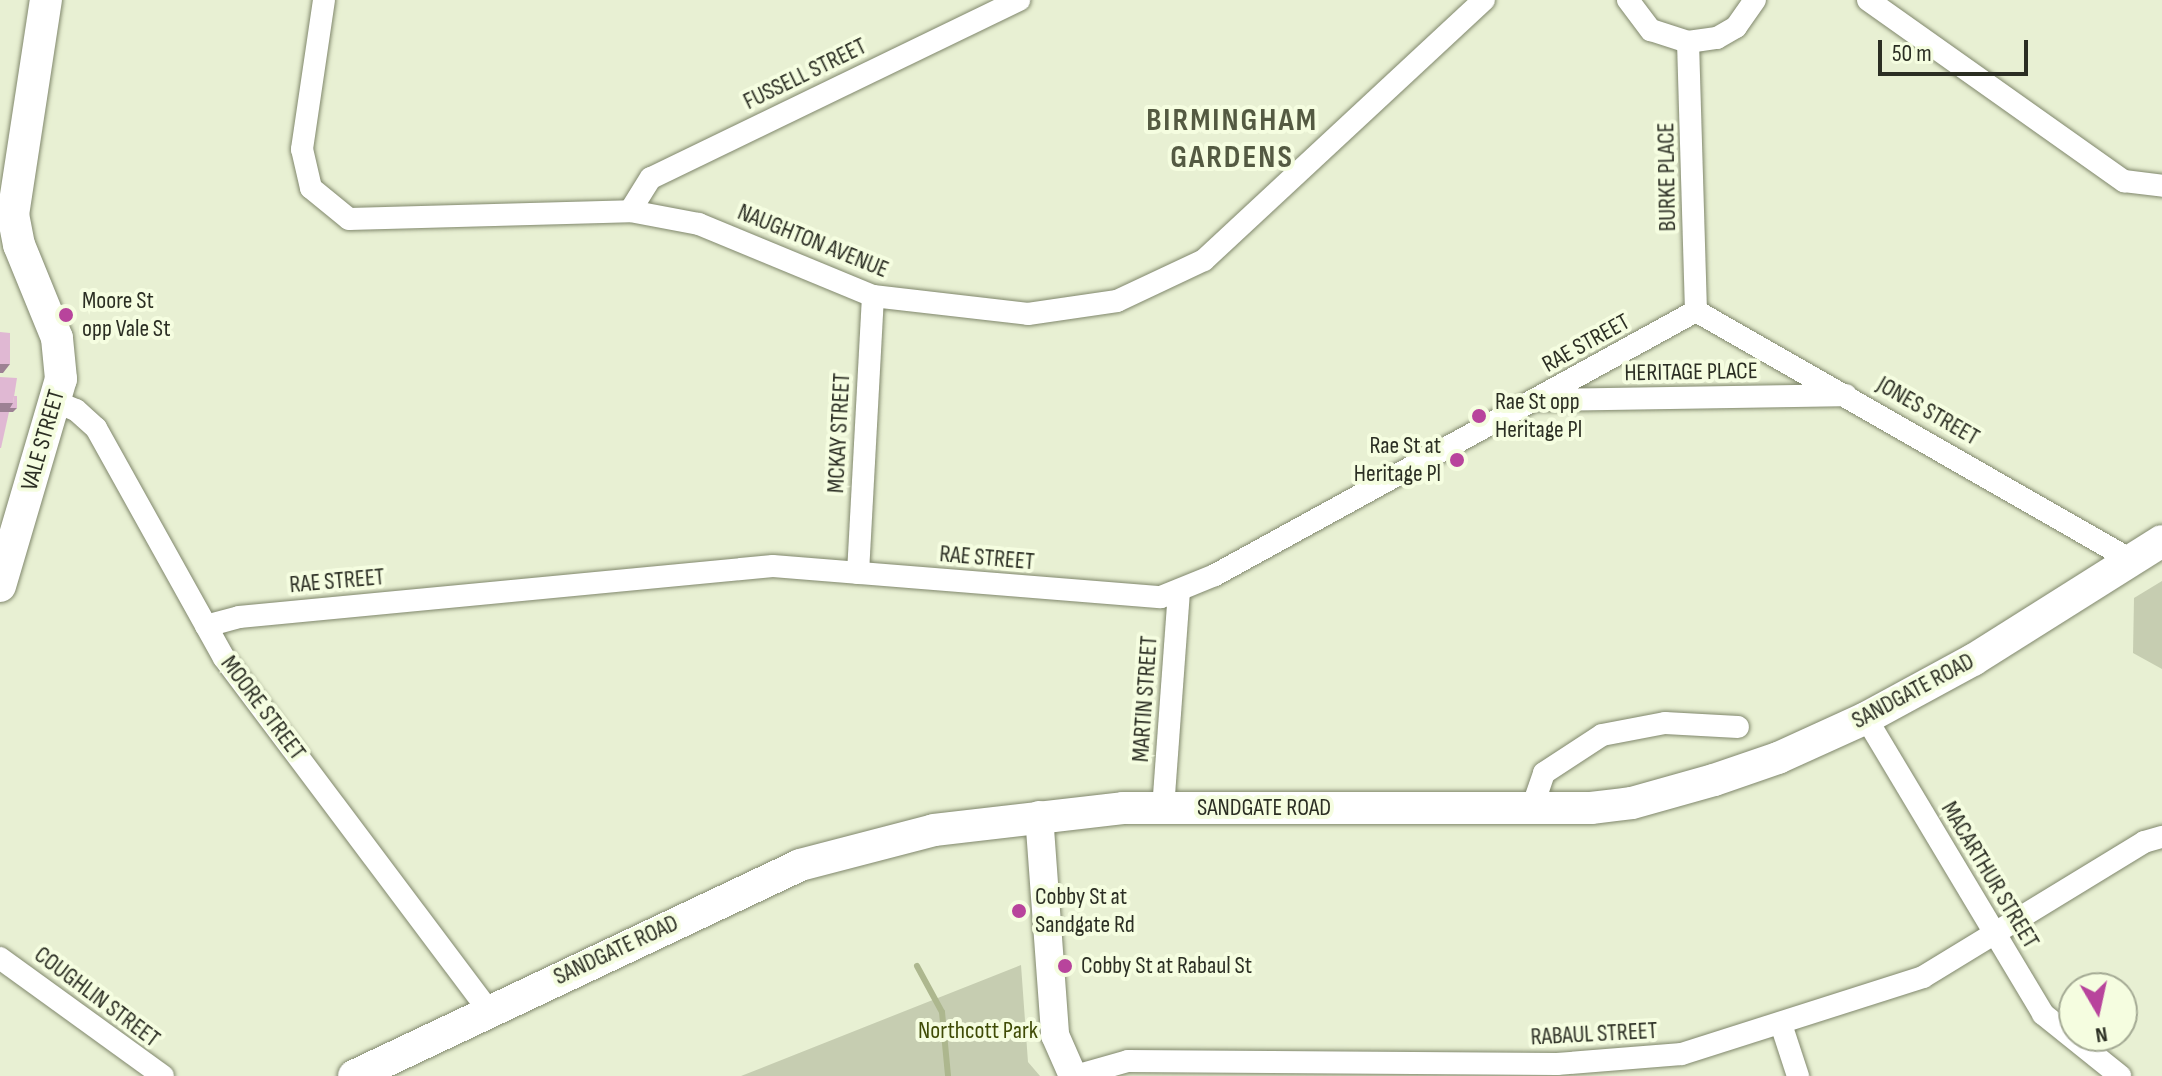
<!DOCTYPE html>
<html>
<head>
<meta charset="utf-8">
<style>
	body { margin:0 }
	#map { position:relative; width:2162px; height:1076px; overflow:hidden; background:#e8f0d3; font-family:"Sofia Sans Condensed",sans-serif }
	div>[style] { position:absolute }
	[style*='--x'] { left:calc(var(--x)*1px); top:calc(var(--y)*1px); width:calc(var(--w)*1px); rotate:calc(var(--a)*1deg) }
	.green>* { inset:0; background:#c6cdb1 }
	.stream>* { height:6px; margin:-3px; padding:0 3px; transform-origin:3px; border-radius:3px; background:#adb78e }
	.roads { filter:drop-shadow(0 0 2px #80876c) drop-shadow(0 0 2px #80876c) }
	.minor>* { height:22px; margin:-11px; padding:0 11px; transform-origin:11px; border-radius:11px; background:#fff }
	.tertiary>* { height:28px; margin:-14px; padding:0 14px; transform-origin:14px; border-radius:14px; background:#fff }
	.secondary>* { height:32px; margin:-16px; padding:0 16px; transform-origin:16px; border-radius:16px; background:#fff }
	.shaded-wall>* { inset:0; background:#9d8194 }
	.building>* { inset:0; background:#e0b8d3 }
	.dots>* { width:22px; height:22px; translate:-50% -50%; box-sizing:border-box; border:4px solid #f5fde0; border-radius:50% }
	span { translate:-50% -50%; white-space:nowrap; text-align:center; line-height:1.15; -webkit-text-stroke:8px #f5fde0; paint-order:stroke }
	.street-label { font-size:24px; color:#2b2e23 }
	.poi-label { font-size:24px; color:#2b2e23 }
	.left { translate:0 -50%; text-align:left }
	.right { translate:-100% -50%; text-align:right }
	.park-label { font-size:24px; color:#3f4b05 }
	.district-label { font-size:32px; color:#545a42; font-weight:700; letter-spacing:2px }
	.north { position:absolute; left:2058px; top:972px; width:80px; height:80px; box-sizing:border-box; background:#f5fde0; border:2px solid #a4aa94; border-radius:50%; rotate:171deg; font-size:22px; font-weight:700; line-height:32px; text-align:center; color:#2b2e23 }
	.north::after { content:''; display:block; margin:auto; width:28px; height:36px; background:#b8449c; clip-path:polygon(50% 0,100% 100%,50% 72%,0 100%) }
	.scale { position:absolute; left:1878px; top:40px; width:150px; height:36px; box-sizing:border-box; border:4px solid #2b2e23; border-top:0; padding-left:10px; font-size:24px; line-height:28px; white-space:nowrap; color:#2b2e23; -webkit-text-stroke:6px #f5fde0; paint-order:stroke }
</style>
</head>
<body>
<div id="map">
	<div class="green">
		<div style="clip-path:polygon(2162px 581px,2162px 669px,2133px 653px,2134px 598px)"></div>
		<div style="clip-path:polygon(1021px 965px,1028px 1062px,1040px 1076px,741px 1076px)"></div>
	</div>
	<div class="stream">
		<div style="--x:917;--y:966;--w:52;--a:61.5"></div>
		<div style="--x:942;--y:1012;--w:64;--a:84.6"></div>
	</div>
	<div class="roads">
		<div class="minor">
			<div style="--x:324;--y:0;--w:151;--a:98.4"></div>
			<div style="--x:302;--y:149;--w:40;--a:77"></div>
			<div style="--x:311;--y:188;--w:49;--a:39.2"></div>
			<div style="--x:349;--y:219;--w:281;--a:-1.6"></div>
			<div style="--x:630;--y:211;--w:70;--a:10.7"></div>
			<div style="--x:699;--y:224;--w:188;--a:22.5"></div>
			<div style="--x:873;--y:296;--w:156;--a:6.6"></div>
			<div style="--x:1028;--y:314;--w:90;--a:-8.3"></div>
			<div style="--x:1117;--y:301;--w:96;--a:-25.2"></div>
			<div style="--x:1204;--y:260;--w:382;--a:-42.9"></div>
			<div style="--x:1628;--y:0;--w:38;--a:53"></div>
			<div style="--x:1651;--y:30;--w:39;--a:18"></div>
			<div style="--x:1688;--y:42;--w:29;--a:-8"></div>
			<div style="--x:1717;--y:38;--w:22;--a:-30"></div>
			<div style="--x:1736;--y:27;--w:33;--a:-55"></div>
			<div style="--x:1868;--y:0;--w:314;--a:35.3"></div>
			<div style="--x:2124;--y:181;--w:38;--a:7"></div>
			<div style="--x:1688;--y:42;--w:269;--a:88.3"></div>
			<div style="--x:630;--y:211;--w:39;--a:-58"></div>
			<div style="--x:651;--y:178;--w:409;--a:-25.8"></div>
			<div style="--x:1696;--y:311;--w:501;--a:29.79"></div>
			<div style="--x:1541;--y:400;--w:305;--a:-0.9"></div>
			<div style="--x:56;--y:402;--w:22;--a:22"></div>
			<div style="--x:76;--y:410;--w:27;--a:42"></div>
			<div style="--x:96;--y:428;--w:263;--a:60.9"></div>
			<div style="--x:224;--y:658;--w:439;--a:53.1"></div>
			<div style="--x:858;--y:573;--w:277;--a:-86.9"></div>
			<div style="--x:206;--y:626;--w:34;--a:-15"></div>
			<div style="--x:239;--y:617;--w:536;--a:-5.46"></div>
			<div style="--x:773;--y:566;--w:389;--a:4.6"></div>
			<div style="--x:1161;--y:597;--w:58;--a:-22.2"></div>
			<div style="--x:1215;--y:575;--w:549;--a:-28.76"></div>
			<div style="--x:1866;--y:718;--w:345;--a:59.1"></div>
			<div style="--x:2043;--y:1014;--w:99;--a:38.8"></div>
			<div style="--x:1532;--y:808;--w:37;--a:-71"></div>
			<div style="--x:1544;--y:773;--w:69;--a:-33.2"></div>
			<div style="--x:1602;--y:735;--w:64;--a:-10.8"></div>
			<div style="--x:1665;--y:723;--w:73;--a:3.1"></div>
			<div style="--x:1163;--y:809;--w:217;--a:-85.8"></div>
			<div style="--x:0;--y:958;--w:201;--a:35.9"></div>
			<div style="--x:1781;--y:1024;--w:55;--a:71.9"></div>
			<div style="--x:1075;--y:1076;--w:55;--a:-15.8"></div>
			<div style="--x:1128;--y:1061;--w:429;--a:0.4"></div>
			<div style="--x:1557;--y:1064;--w:125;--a:-4.6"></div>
			<div style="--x:1682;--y:1054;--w:253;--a:-17.7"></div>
			<div style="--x:1923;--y:977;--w:259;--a:-31.4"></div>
			<div style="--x:2144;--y:842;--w:19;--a:-16"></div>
		</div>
		<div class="tertiary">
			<div style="--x:1039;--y:815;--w:221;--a:85.8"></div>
			<div style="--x:1055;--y:1035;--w:45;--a:66.3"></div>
		</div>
		<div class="secondary">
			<div style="--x:0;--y:586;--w:216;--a:-73.6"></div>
			<div style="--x:61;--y:379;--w:41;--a:-95.6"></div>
			<div style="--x:57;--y:338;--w:100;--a:-112.2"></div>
			<div style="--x:19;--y:245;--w:31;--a:-101"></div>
			<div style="--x:13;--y:215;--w:218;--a:-81.3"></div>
			<div style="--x:354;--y:1076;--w:493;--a:-25.3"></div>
			<div style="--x:800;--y:865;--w:138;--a:-14.6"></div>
			<div style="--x:934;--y:830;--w:190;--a:-6.6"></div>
			<div style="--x:1123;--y:808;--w:468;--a:0"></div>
			<div style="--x:1591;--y:808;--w:41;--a:-7"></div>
			<div style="--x:1632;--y:803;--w:85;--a:-15.7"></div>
			<div style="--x:1714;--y:780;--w:68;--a:-19"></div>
			<div style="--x:1778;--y:758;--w:97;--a:-24.4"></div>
			<div style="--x:1866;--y:718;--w:122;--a:-28.5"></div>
			<div style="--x:1973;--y:660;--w:223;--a:-32.2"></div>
		</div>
	</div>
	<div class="shaded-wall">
		<div style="clip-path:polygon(0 364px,10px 364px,3px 373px,0 373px)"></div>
		<div style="clip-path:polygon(0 403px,13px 403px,17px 408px,13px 412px,0 412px)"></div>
	</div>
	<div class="building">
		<div style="clip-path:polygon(0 332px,10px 333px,10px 364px,0 364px)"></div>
		<div style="clip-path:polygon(0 377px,17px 378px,13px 403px,0 403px)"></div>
		<div style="clip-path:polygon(14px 396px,17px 396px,17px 408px,10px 408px,13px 403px)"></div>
		<div style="clip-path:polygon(0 412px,9px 412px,1px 448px,0 448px)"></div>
	</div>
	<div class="dots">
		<div style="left:66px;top:315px;background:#b8449c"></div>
		<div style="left:1479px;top:416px;background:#b8449c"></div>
		<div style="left:1457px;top:460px;background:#b8449c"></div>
		<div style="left:1019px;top:911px;background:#b8449c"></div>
		<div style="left:1065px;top:966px;background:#b8449c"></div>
	</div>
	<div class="street-label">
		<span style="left:805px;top:74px;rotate:-26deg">FUSSELL STREET</span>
		<span style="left:1667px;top:177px;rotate:-91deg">BURKE PLACE</span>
		<span style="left:813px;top:241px;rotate:22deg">NAUGHTON AVENUE</span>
		<span style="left:1586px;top:343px;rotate:-29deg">RAE STREET</span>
		<span style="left:1691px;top:372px;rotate:-1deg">HERITAGE PLACE</span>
		<span style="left:1928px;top:411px;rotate:30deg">JONES STREET</span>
		<span style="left:839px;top:433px;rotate:-87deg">MCKAY STREET</span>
		<span style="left:43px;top:440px;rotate:-74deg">VALE STREET</span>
		<span style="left:987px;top:558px;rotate:5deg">RAE STREET</span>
		<span style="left:337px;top:581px;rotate:-5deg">RAE STREET</span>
		<span style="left:1913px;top:691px;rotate:-28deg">SANDGATE ROAD</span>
		<span style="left:1145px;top:699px;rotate:-86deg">MARTIN STREET</span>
		<span style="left:263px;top:708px;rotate:53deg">MOORE STREET</span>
		<span style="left:1264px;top:808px">SANDGATE ROAD</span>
		<span style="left:1990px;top:875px;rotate:59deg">MACARTHUR STREET</span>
		<span style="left:616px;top:950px;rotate:-25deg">SANDGATE ROAD</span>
		<span style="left:97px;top:997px;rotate:37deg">COUGHLIN STREET</span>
		<span style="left:1594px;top:1034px;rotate:-3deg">RABAUL STREET</span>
	</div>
	<div class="poi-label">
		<span class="left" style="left:82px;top:315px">Moore St<br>opp Vale St</span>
		<span class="left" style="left:1495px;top:416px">Rae St opp<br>Heritage Pl</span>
		<span class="right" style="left:1441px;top:460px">Rae St at<br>Heritage Pl</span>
		<span class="left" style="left:1035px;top:911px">Cobby St at<br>Sandgate Rd</span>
		<span class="left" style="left:1081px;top:966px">Cobby St at Rabaul St</span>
	</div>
	<div class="park-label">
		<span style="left:978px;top:1031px">Northcott Park</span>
	</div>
	<div class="district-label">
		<span style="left:1232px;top:140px">BIRMINGHAM<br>GARDENS</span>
	</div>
	<div class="north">N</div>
	<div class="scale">50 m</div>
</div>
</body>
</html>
